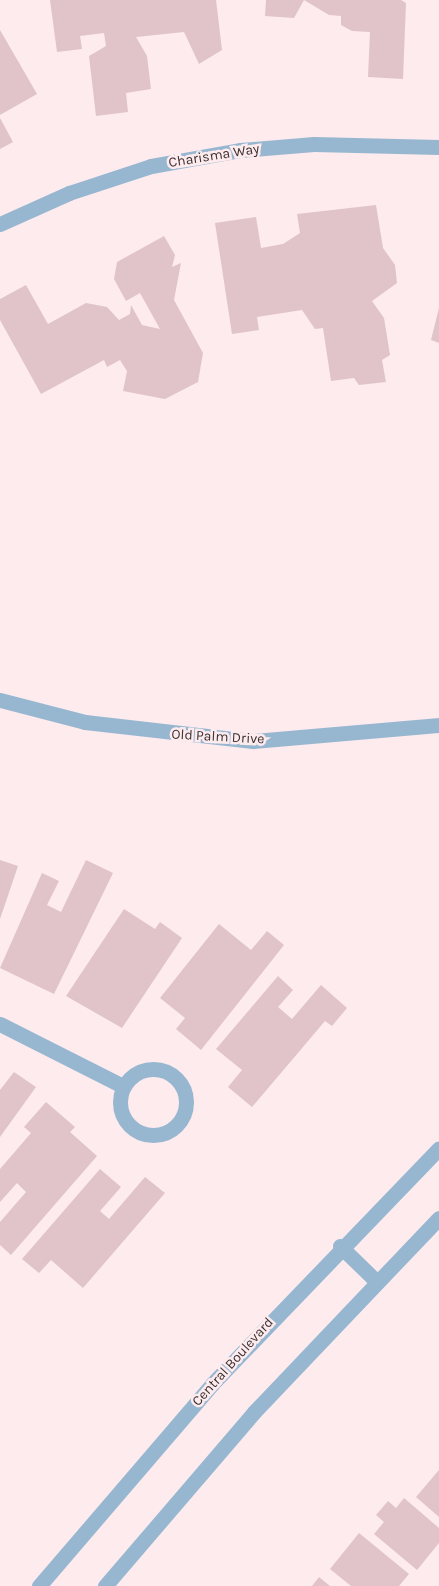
<!DOCTYPE html>
<html>
<head>
<meta charset="utf-8">
<style>
	body { margin:0 }
	#map { position:relative; width:439px; height:1586px; overflow:hidden; background:#fdebee; font-family:Karla,sans-serif }
	div>[style] { position:absolute }
	[style*='--x'] { left:calc(var(--x)*1px); top:calc(var(--y)*1px); width:calc(var(--w)*1px); rotate:calc(var(--a)*1deg) }
	.building>* { inset:0; background:#e0c4c9 }
	.minor>* { height:15px; margin:-7.5px; padding:0 7.5px; transform-origin:7.5px; border-radius:7.5px; background:#97b7d1 }
	.minor>.ring { margin:-7.5px; padding:0; box-sizing:content-box; background:none; border:15px solid #97b7d1; border-radius:50% }
	.tertiary>* { height:15px; margin:-7.5px; padding:0 7.5px; transform-origin:7.5px; border-radius:7.5px; background:#97b7d1 }
	span { translate:-50% -50%; white-space:nowrap; text-align:center; line-height:1.15; -webkit-text-stroke:5px #fdebee; paint-order:stroke }
	.street-label { font-size:14px; color:#3c3133 }
</style>
</head>
<body>
<div id="map">
	<div class="building">
		<div style="clip-path:polygon(50px 0,216px 0,222px 50px,199px 64px,184px 32px,136px 37px,147px 56px,151px 89px,126px 93px,128px 112px,96px 116px,89px 56px,106px 46px,104px 33px,80px 36px,82px 49px,57px 52px)"></div>
		<div style="clip-path:polygon(266px 0,401px 0,406px 3px,403px 79px,368px 77px,370px 32px,352px 31px,341px 25px,341px 16px,329px 15px,304px 0,294px 18px,265px 16px)"></div>
		<div style="clip-path:polygon(0 30px,37px 94px,0 115px)"></div>
		<div style="clip-path:polygon(0 118px,13px 142px,0 149px)"></div>
		<div style="clip-path:polygon(376px 205px,383px 248px,395px 265px,397px 283px,372px 301px,384px 318px,390px 355px,382px 360px,386px 382px,359px 385px,354px 378px,331px 381px,323px 328px,315px 329px,302px 310px,257px 317px,259px 330px,232px 334px,215px 223px,256px 217px,261px 248px,283px 244px,300px 233px,297px 214px)"></div>
		<div style="clip-path:polygon(164px 236px,175px 255px,172px 267px,181px 263px,174px 300px,203px 353px,198px 382px,165px 399px,123px 391px,127px 371px,120px 360px,107px 367px,104px 360px,41px 394px,0 320px,0 299px,26px 285px,48px 324px,86px 303px,107px 307px,119px 320px,130px 314px,131px 305px,142px 325px,160px 329px,140px 293px,126px 301px,114px 279px,117px 262px)"></div>
		<div style="clip-path:polygon(439px 308px,439px 343px,431px 340px)"></div>
		<div style="clip-path:polygon(0 860px,18px 866px,0 919px)"></div>
		<div style="clip-path:polygon(86px 860px,113px 873px,54px 994px,0 968px,42px 873px,59px 881px,47px 905px,61px 912px)"></div>
		<div style="clip-path:polygon(124px 909px,155px 929px,160px 922px,182px 938px,122px 1028px,66px 996px)"></div>
		<div style="clip-path:polygon(219px 924px,251px 950px,267px 931px,284px 945px,201px 1050px,176px 1029px,185px 1018px,160px 998px)"></div>
		<div style="clip-path:polygon(278px 976px,293px 990px,278px 1007px,292px 1019px,321px 985px,347px 1008px,332px 1026px,325px 1021px,252px 1107px,228px 1087px,242px 1070px,216px 1049px)"></div>
		<div style="clip-path:polygon(14px 1072px,36px 1087px,0 1137px,0 1090px)"></div>
		<div style="clip-path:polygon(46px 1102px,75px 1127px,70px 1132px,97px 1156px,11px 1255px,0 1245px,0 1222px,26px 1192px,17px 1183px,0 1202px,0 1169px,31px 1133px,24px 1127px)"></div>
		<div style="clip-path:polygon(100px 1169px,121px 1187px,100px 1211px,109px 1219px,145px 1177px,165px 1193px,83px 1288px,51px 1260px,39px 1273px,22px 1259px)"></div>
		<div style="clip-path:polygon(439px 1470px,439px 1517px,416px 1497px)"></div>
		<div style="clip-path:polygon(404px 1498px,439px 1528px,439px 1543px,417px 1570px,374px 1534px,384px 1522px,376px 1515px,388px 1501px,396px 1508px)"></div>
		<div style="clip-path:polygon(359px 1533px,409px 1574px,399px 1586px,351px 1586px,330px 1569px)"></div>
		<div style="clip-path:polygon(319px 1577px,330px 1586px,312px 1586px)"></div>
	</div>
	<div class="minor">
		<div style="--x:0;--y:224;--w:76;--a:-24.2"></div>
		<div style="--x:69;--y:193;--w:86;--a:-18.2"></div>
		<div style="--x:151;--y:166;--w:90;--a:-10.2"></div>
		<div style="--x:240;--y:150;--w:74;--a:-4.6"></div>
		<div style="--x:314;--y:144;--w:125;--a:1.4"></div>
		<div style="--x:0;--y:700;--w:88;--a:14.5"></div>
		<div style="--x:85;--y:722;--w:169;--a:6.5"></div>
		<div style="--x:253;--y:741;--w:187;--a:-4.9"></div>
		<div style="--x:0;--y:1024;--w:138;--a:26.8"></div>
		<div class="ring" style="left:120px;top:1069px;width:51px;height:51px"></div>
		<div style="--x:340;--y:1246;--w:50;--a:44.2"></div>
	</div>
	<div class="tertiary">
		<div style="--x:39;--y:1586;--w:266;--a:-49.4"></div>
		<div style="--x:212;--y:1384;--w:327;--a:-46.1"></div>
		<div style="--x:105;--y:1586;--w:229;--a:-49.4"></div>
		<div style="--x:254;--y:1412;--w:268;--a:-46.4"></div>
	</div>
	<div class="street-label">
		<span style="left:214px;top:156px;rotate:-9deg">Charisma Way</span>
		<span style="left:218px;top:737px;rotate:3deg">Old Palm Drive</span>
		<span style="left:233px;top:1362px;rotate:-48deg">Central Boulevard</span>
	</div>
</div>
</body>
</html>
